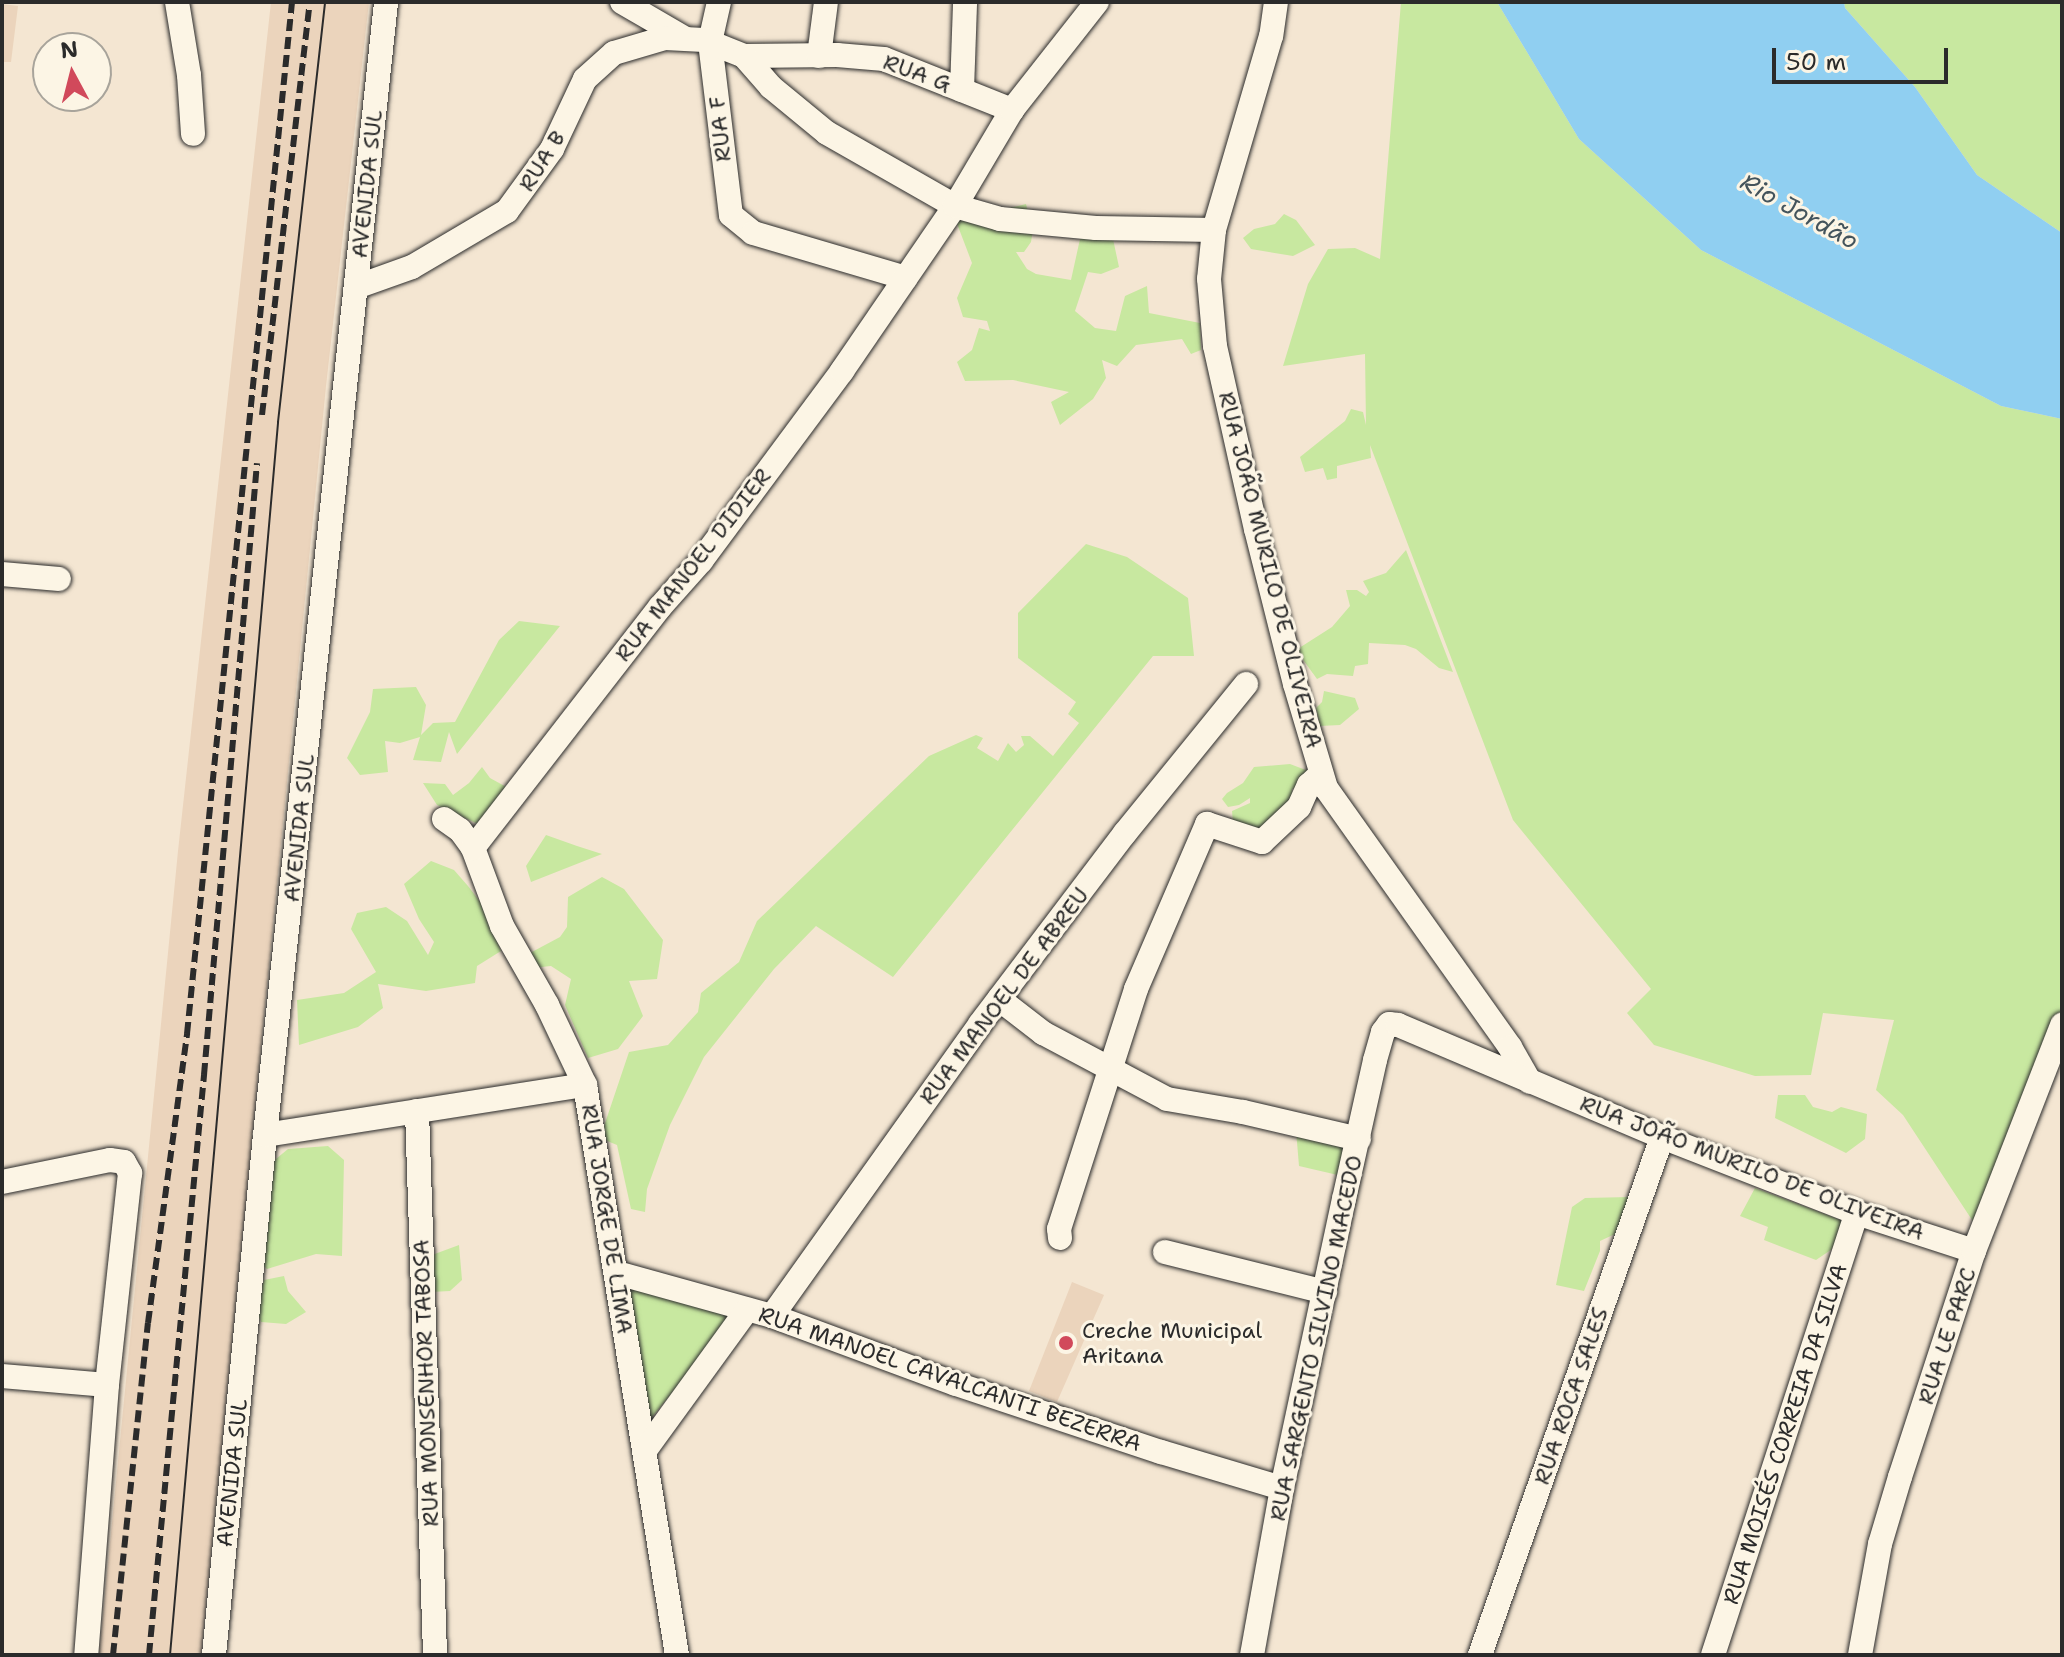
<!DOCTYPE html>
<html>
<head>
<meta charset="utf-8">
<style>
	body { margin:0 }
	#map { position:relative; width:2064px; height:1657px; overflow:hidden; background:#f4e6d2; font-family:"Shantell Sans",sans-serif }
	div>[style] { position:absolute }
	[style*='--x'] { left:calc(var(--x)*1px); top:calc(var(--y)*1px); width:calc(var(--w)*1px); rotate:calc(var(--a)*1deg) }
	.built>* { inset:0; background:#ebd4bc }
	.green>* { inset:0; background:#c8e8a0 }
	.water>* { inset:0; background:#90cff1 }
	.roads { filter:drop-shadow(0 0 2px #2b2b2b) drop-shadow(0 0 2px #2b2b2b) }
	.street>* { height:24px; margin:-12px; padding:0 12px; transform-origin:12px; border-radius:12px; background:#fcf5e5 }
	.tram>* { height:2px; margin:-1px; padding:0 1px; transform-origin:1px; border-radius:1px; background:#2b2b2b }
	.rail>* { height:6px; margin-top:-3px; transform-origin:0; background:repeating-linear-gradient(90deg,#2b2b2b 0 12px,transparent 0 18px) }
	.dots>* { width:22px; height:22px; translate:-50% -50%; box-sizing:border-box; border:4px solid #fcf5e5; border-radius:50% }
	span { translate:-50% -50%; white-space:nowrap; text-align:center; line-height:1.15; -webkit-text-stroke:6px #fcf5e5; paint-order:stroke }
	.street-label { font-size:22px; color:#2b2b2b }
	.poi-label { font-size:22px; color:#2b2b2b }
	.left { translate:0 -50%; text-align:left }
	.water-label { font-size:24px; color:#44545c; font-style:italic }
	.frame { position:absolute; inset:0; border:4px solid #2b2b2b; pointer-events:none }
	.north { position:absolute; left:32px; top:32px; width:80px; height:80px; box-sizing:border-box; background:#fcf5e5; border:2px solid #a8a49b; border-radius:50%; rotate:353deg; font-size:22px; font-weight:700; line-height:32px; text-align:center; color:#2b2b2b }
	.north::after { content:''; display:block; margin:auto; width:28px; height:36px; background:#d1495b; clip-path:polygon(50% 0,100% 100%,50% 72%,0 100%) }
	.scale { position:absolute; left:1772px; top:48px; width:176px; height:36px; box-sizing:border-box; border:4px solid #2b2b2b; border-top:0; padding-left:10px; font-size:24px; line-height:28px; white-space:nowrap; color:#2b2b2b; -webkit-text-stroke:6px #fcf5e5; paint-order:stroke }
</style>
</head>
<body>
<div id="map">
	<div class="built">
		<div style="clip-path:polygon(271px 2px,369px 2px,326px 386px,201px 1655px,99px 1655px,178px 851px)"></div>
		<div style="clip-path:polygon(2px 4px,18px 6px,11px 62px,2px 62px)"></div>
		<div style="clip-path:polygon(1072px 1282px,1104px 1295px,1057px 1402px,1029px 1391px)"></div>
	</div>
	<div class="green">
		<div style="clip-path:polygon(1401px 2px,1497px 2px,1579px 139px,1701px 250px,2001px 406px,2062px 419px,2062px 1009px,1974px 1223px,1903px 1115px,1876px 1090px,1894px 1020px,1823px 1013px,1811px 1075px,1755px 1076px,1654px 1045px,1627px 1013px,1651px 989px,1513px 820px,1370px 445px,1371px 458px,1337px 466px,1337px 478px,1327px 480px,1323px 468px,1305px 472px,1300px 457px,1345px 421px,1351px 409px,1363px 412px,1366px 425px,1365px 354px,1283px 366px,1308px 284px,1328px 249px,1355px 248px,1380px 259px)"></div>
		<div style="clip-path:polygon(1844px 2px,2062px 2px,2062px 233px,1977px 175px,1915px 87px,1845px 8px)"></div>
		<div style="clip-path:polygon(1026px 204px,1033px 230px,1031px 242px,1024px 252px,1016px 252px,1027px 269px,1036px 274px,1071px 280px,1080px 239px,1113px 239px,1119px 267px,1101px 274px,1088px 272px,1075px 311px,1095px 328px,1116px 331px,1125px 296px,1147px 286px,1149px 313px,1200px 323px,1201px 350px,1191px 354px,1182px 339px,1136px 345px,1117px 366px,1102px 360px,1106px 378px,1093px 399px,1060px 425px,1051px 402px,1069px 392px,1013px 380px,965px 381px,957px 362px,972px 350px,979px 328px,990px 331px,987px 321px,963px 317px,957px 298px,972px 263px,956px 221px)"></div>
		<div style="clip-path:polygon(1284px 214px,1296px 220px,1315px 245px,1293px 256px,1251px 249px,1243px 238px,1254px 229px,1275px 224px)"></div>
		<div style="clip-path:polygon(1086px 544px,1127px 557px,1188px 598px,1194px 656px,1153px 656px,893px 977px,816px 926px,774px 969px,704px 1057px,670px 1125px,647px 1189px,645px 1212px,631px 1209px,617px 1145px,600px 1138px,629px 1052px,668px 1045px,698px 1012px,701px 993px,739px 962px,757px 921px,929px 756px,976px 735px,983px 738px,977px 748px,998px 761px,1008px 743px,1016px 752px,1024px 745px,1021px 736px,1030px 736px,1053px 756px,1079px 723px,1068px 714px,1076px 702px,1018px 658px,1018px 613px)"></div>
		<div style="clip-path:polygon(1406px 550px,1453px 672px,1439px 668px,1416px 649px,1405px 645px,1369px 643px,1368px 664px,1355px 666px,1353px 676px,1327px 674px,1317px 679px,1296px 650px,1332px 627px,1350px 606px,1346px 590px,1357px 590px,1366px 596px,1369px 592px,1363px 581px,1386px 573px)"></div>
		<div style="clip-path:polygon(519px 621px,560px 626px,457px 754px,449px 732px,441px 762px,413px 760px,420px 737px,400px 743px,385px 741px,388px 772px,360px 775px,347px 758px,370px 712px,373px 689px,416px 687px,426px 705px,421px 735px,433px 723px,455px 722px,499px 640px)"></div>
		<div style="clip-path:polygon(1324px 691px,1355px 698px,1359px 709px,1340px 725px,1320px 726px,1316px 708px,1322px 702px)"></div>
		<div style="clip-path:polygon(1290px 764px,1311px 772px,1311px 783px,1292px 789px,1295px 806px,1256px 840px,1234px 835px,1232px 811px,1250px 803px,1250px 798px,1239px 805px,1228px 807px,1222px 799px,1227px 793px,1243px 783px,1254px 767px)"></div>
		<div style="clip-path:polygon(482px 767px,490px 778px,510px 789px,480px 825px,437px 805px,423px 783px,445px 784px,453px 795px,469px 783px)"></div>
		<div style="clip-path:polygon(546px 835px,577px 846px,602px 854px,531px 882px,526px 866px)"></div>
		<div style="clip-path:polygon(431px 861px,454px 870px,468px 886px,484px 907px,501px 951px,477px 966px,475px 983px,426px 991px,378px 984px,383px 1008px,358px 1027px,299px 1045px,297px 1000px,344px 993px,376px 972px,351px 929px,357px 913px,386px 907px,407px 921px,428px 955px,434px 942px,419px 919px,404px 884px)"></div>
		<div style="clip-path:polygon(602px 877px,624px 889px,663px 940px,657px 979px,629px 981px,643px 1016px,618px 1049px,588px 1058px,565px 1005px,571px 979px,551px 966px,532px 968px,530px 953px,560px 937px,567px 927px,568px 897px)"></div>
		<div style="clip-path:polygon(1778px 1095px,1805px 1095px,1813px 1107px,1832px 1112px,1841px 1107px,1867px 1114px,1865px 1139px,1846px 1153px,1775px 1118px)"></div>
		<div style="clip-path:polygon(1296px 1130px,1351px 1141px,1342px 1176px,1299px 1166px)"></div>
		<div style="clip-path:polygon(328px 1146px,344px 1160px,342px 1256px,316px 1254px,267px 1269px,257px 1260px,265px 1168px,288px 1149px)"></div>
		<div style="clip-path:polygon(1755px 1188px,1846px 1222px,1844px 1241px,1816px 1260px,1764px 1240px,1768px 1227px,1740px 1216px)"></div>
		<div style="clip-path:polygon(1630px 1197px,1615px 1234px,1600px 1241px,1600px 1251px,1584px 1291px,1556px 1285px,1572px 1207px,1585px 1198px)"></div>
		<div style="clip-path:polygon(459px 1245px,462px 1280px,450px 1291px,431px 1292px,432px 1255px)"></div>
		<div style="clip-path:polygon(284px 1276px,288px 1291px,306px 1312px,286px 1324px,261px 1322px,255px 1305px,264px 1280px)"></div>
		<div style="clip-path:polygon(625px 1283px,737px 1314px,648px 1422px)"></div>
	</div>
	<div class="water">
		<div style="clip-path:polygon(1497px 2px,1844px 2px,1845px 8px,1915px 87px,1977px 175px,2062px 233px,2062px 419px,2001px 406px,1701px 250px,1579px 139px)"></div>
	</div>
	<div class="roads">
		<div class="street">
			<div style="--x:177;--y:2;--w:74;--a:80.7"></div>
			<div style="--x:189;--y:75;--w:59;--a:86.1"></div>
			<div style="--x:622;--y:2;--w:72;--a:30.1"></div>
			<div style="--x:719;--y:2;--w:41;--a:102.7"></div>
			<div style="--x:710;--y:42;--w:174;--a:83.1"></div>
			<div style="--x:731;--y:215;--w:28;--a:39"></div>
			<div style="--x:753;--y:233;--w:159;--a:16.4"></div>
			<div style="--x:1276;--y:2;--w:34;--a:98"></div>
			<div style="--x:1271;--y:36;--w:202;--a:106.4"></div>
			<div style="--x:1214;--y:230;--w:49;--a:95.8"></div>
			<div style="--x:1209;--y:279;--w:67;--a:84.9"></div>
			<div style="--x:1215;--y:346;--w:188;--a:77.4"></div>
			<div style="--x:1256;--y:529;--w:160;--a:75.9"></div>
			<div style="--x:1295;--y:684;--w:109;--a:73.4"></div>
			<div style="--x:1326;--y:788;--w:318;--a:54.6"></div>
			<div style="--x:1510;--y:1047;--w:40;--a:60.3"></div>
			<div style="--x:744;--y:56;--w:93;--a:-0.6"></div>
			<div style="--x:837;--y:55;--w:47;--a:4.9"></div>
			<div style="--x:884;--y:59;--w:138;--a:21.7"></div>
			<div style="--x:819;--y:56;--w:54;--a:-82.6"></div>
			<div style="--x:962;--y:90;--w:88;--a:-88"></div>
			<div style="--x:356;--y:287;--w:59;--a:-19.7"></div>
			<div style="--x:412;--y:267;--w:110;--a:-30.5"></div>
			<div style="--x:507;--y:211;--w:77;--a:-54"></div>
			<div style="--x:552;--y:149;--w:77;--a:-64.8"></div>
			<div style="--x:585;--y:79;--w:39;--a:-42"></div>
			<div style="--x:614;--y:53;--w:53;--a:-16.4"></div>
			<div style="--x:665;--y:38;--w:39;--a:3"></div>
			<div style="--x:704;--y:40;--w:43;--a:21.8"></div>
			<div style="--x:744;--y:56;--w:41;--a:48.9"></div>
			<div style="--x:771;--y:87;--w:72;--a:39.4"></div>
			<div style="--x:827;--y:133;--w:147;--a:29.7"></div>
			<div style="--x:955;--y:206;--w:47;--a:16.1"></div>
			<div style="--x:1000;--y:219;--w:96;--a:5.4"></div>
			<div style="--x:1096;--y:228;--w:118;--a:1"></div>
			<div style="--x:2;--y:574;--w:57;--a:5"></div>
			<div style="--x:444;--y:819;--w:19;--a:35"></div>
			<div style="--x:460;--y:830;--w:22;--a:54"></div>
			<div style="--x:473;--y:848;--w:83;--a:69.6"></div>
			<div style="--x:502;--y:926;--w:91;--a:60.3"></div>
			<div style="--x:547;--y:1005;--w:89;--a:64.6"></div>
			<div style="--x:585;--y:1085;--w:577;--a:80.83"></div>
			<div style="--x:473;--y:848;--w:305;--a:-52.2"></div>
			<div style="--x:660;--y:607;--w:62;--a:-48.3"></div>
			<div style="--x:701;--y:561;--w:237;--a:-53.4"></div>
			<div style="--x:842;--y:371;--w:200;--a:-55.6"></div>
			<div style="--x:955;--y:206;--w:112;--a:-59.3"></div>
			<div style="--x:1012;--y:110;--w:137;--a:-51.8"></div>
			<div style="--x:999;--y:999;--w:56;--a:37.7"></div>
			<div style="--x:1043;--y:1033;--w:140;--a:28"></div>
			<div style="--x:1167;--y:1099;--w:77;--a:9.7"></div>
			<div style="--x:1243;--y:1112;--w:119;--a:13.1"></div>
			<div style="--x:417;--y:1111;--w:544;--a:88.1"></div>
			<div style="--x:265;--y:1135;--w:324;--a:-8.9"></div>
			<div style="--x:2;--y:1182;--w:110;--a:-11.5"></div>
			<div style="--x:110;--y:1160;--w:14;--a:8"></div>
			<div style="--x:124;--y:1162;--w:13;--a:61"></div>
			<div style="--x:130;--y:1173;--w:213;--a:96.2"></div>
			<div style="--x:107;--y:1385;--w:271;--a:94.4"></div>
			<div style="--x:1060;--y:1238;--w:9;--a:-96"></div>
			<div style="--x:1059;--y:1229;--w:252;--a:-72.2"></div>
			<div style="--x:1136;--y:989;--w:180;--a:-66.7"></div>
			<div style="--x:1207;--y:824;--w:58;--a:18.1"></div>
			<div style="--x:1262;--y:842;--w:51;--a:-43.4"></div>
			<div style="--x:1299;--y:807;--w:24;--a:-66"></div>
			<div style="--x:1309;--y:785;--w:16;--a:-43"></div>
			<div style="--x:1165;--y:1252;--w:165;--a:14"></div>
			<div style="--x:617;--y:1273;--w:161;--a:15.5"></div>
			<div style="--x:772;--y:1316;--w:196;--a:20.3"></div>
			<div style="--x:956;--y:1384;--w:216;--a:18.4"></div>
			<div style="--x:1161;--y:1452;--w:126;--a:16.6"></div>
			<div style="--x:772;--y:1316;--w:359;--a:-54.5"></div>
			<div style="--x:980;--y:1024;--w:240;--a:-52.8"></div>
			<div style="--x:1125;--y:833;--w:192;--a:-50.9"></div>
			<div style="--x:2;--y:1376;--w:105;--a:4.9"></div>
			<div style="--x:646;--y:1449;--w:172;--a:-54"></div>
			<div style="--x:214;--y:1655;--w:522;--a:-84.4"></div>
			<div style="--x:265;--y:1135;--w:1139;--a:-83.9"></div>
			<div style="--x:1252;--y:1655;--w:170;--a:-79.8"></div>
			<div style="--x:1282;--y:1488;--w:296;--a:-77.9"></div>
			<div style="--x:1344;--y:1199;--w:142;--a:-77.4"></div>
			<div style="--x:1375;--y:1060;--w:29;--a:-74"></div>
			<div style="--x:1383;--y:1032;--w:10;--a:-53"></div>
			<div style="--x:1389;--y:1024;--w:9;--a:6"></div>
			<div style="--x:1398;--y:1025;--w:287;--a:23"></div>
			<div style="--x:1662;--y:1137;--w:209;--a:21.3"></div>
			<div style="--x:1857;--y:1213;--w:123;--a:18"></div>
			<div style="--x:1480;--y:1655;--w:549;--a:-70.64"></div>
			<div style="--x:1713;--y:1655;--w:465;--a:-72"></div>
			<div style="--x:1860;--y:1655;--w:113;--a:-79.8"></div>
			<div style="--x:1880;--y:1544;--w:70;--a:-73.4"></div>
			<div style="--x:1900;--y:1477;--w:238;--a:-71.9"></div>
			<div style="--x:1974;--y:1251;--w:243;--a:-68.7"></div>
		</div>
	</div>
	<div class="tram">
		<div style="--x:170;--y:1655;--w:1238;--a:-84.99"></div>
		<div style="--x:278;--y:422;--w:423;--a:-83.6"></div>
	</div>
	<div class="rail">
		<div style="--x:262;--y:415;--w:416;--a:-83.4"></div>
		<div style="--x:113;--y:1655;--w:334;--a:-84"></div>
		<div style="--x:148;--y:1323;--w:292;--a:-82.3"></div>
		<div style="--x:187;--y:1034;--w:1037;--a:-84.19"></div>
		<div style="--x:149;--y:1655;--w:583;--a:-84.58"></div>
		<div style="--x:204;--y:1075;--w:614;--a:-85.05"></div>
	</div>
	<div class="dots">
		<div style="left:1066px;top:1343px;background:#d1495b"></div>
	</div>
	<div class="street-label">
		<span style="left:917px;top:73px;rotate:20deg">RUA G</span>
		<span style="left:720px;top:129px;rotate:-96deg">RUA F</span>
		<span style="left:542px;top:161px;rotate:-58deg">RUA B</span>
		<span style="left:367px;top:184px;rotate:-84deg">AVENIDA SUL</span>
		<span style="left:693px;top:565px;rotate:-52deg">RUA MANOEL DIDIER</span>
		<span style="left:1270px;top:570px;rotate:76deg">RUA JOÃO MURILO DE OLIVEIRA</span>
		<span style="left:299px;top:828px;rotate:-84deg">AVENIDA SUL</span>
		<span style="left:1004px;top:996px;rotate:-53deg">RUA MANOEL DE ABREU</span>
		<span style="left:1752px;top:1168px;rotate:21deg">RUA JOÃO MURILO DE OLIVEIRA</span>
		<span style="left:607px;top:1219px;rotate:81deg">RUA JORGE DE LIMA</span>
		<span style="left:1947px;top:1336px;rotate:-72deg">RUA LE PARC</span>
		<span style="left:1316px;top:1338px;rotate:-78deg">RUA SARGENTO SILVINO MACEDO</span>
		<span style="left:950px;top:1379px;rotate:19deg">RUA MANOEL CAVALCANTI BEZERRA</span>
		<span style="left:426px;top:1383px;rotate:-92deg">RUA MONSENHOR TABOSA</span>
		<span style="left:1571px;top:1396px;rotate:-71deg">RUA ROCA SALES</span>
		<span style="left:1785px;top:1434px;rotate:-72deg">RUA MOISÉS CORREIA DA SILVA</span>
		<span style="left:232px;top:1473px;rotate:-84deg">AVENIDA SUL</span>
	</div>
	<div class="poi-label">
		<span class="left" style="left:1082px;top:1343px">Creche Municipal<br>Aritana</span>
	</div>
	<div class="water-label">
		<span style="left:1799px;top:212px;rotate:29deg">Rio Jordão</span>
	</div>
	<div class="frame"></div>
	<div class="north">N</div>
	<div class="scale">50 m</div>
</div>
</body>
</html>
